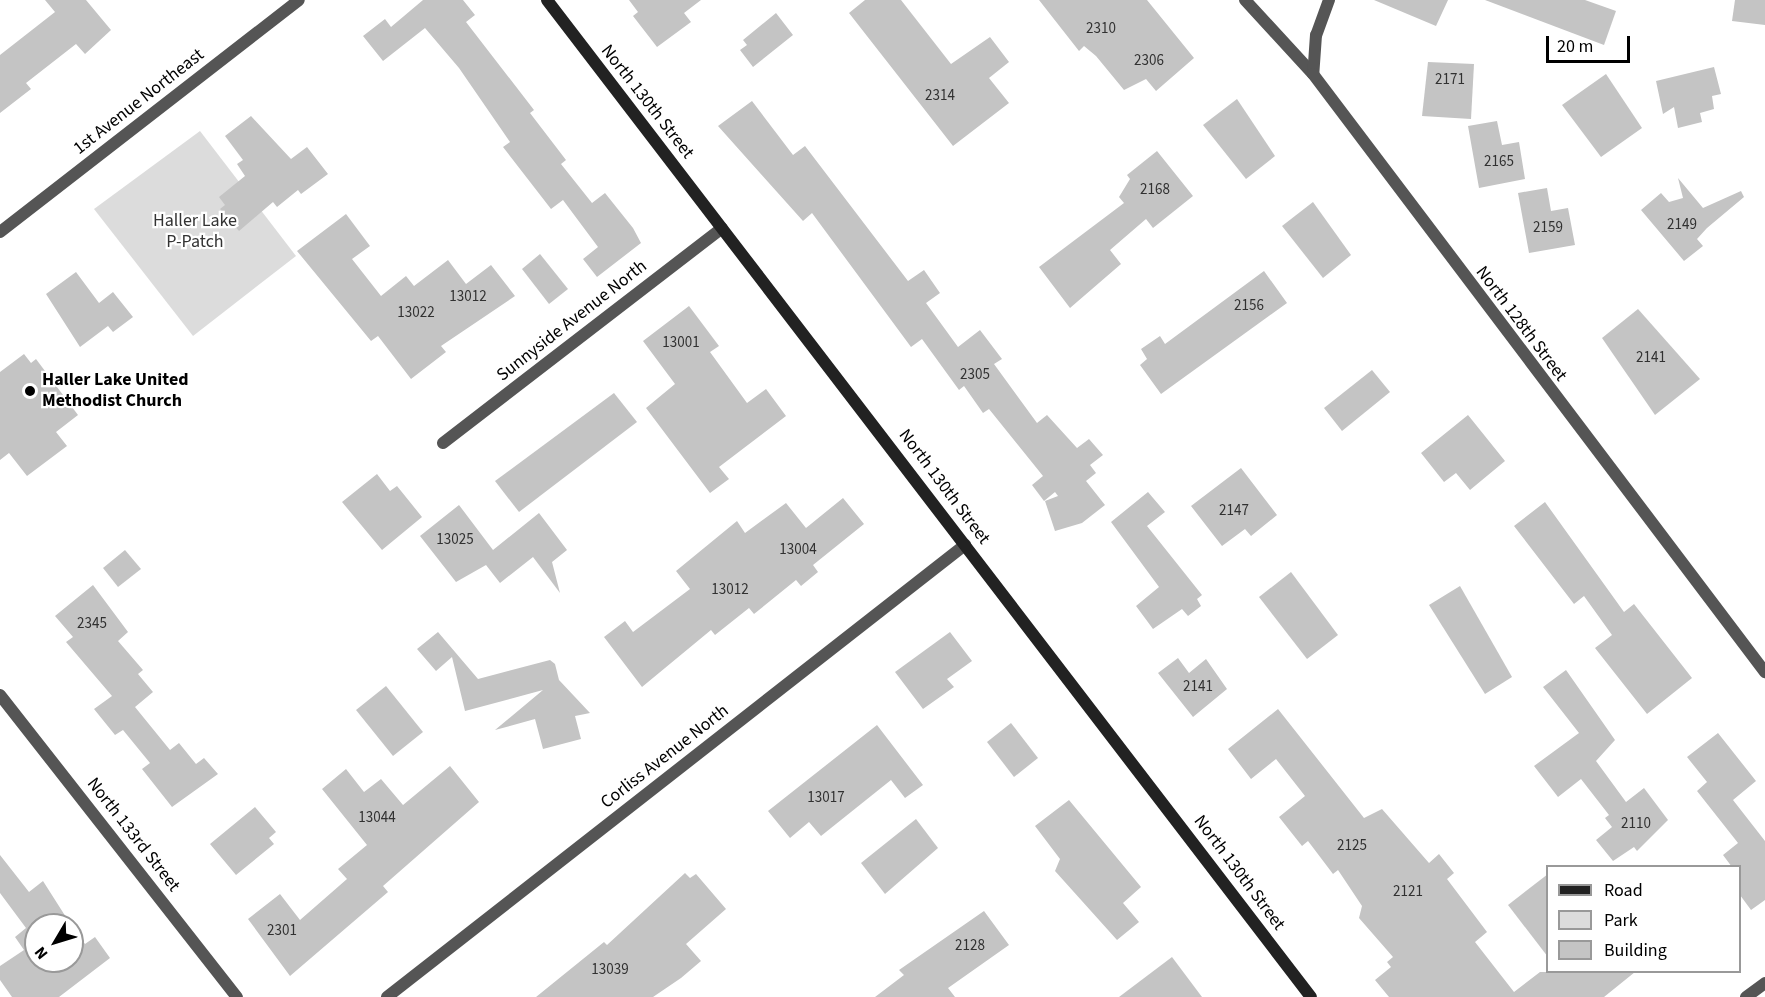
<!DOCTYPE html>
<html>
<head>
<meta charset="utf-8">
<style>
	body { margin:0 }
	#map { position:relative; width:1765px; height:997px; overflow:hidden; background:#fff; font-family:"Source Sans 3",sans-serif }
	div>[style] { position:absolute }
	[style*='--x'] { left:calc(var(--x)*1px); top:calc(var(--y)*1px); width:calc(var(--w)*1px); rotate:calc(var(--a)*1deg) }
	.green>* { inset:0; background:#dcdcdc }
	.building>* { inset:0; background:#c4c4c4 }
	.minor>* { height:12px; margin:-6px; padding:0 6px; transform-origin:6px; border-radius:6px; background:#555 }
	.tertiary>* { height:12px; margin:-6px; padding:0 6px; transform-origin:6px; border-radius:6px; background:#555 }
	.secondary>* { height:12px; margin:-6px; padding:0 6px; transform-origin:6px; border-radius:6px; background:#222 }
	.dots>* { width:16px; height:16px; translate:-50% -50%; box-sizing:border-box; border:3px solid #fff; border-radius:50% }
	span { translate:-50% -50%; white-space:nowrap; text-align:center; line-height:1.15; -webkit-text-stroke:4.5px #fff; paint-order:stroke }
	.number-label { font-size:15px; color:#313131 }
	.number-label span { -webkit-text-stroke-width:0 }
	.street-label { font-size:18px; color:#000 }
	.park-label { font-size:18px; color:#333 }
	.poi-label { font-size:18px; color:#000; font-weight:700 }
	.left { translate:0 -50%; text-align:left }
	.legend { position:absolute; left:1546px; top:865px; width:195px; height:108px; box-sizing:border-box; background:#fff; border:2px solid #999; margin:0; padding:8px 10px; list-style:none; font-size:18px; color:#000 }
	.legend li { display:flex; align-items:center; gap:12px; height:30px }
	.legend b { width:30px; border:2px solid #999 }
	.north { position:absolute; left:24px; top:913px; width:60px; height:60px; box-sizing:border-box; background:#fff; border:2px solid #999; border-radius:50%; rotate:232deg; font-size:16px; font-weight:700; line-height:24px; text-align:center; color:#000 }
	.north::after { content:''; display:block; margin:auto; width:21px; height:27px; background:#000; clip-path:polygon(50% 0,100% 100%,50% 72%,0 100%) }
	.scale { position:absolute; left:1546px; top:36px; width:84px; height:27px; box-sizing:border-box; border:3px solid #000; border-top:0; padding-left:8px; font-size:18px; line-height:21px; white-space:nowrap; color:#000; -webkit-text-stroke:4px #fff; paint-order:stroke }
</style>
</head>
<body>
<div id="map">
	<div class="green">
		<div style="clip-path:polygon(200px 131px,296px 256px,193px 336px,94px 209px)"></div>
	</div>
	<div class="building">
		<div style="clip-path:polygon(45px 0,86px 0,111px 30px,85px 54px,76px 44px,26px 83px,31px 89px,0 113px,0 55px,55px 12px)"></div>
		<div style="clip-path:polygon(423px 0,463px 0,475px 15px,466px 22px,534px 110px,530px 113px,566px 160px,561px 164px,592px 203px,605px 193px,633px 228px,641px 243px,597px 277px,583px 259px,598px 247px,563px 200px,551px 209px,503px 147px,510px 142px,459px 68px,425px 28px,383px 61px,363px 36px,385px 19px,391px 27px)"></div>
		<div style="clip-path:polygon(629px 0,701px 0,684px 13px,691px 22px,657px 47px,633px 16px,638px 12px)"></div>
		<div style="clip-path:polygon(865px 0,901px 0,951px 64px,990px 37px,1009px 62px,989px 78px,1009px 103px,953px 146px,849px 13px)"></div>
		<div style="clip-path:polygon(1039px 0,1147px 0,1194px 58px,1156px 91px,1146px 79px,1124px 90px,1096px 56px,1084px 46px,1079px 51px)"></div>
		<div style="clip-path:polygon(1374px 0,1448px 0,1436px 26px)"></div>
		<div style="clip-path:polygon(1485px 0,1585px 0,1616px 11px,1604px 45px)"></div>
		<div style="clip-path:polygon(1735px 0,1765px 0,1765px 25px,1732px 21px)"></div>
		<div style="clip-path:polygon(776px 13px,793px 35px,753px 67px,740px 50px,747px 45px,743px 40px)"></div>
		<div style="clip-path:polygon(1428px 62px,1474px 64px,1471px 119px,1422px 116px)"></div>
		<div style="clip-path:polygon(1714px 67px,1721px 94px,1712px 96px,1714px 109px,1700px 113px,1702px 122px,1678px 128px,1674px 107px,1663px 114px,1656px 81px)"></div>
		<div style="clip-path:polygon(1606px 74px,1642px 128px,1601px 157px,1562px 105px)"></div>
		<div style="clip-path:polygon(1237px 99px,1275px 156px,1246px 179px,1203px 125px)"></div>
		<div style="clip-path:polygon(752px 101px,793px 155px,805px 146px,908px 281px,924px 270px,940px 293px,926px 303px,958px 347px,980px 330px,1002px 359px,994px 364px,1037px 423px,1047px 415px,1077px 448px,1089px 439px,1103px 455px,1090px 465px,1096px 473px,1086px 481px,1105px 505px,1082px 523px,1055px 531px,1045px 501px,1058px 496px,1055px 492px,1044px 501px,1032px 485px,1043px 476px,989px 409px,983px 413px,964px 386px,959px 390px,922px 339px,911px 347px,812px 213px,803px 221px,718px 126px)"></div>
		<div style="clip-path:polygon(251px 116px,291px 159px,307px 147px,328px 174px,301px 194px,298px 190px,277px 207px,273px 202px,239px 231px,220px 209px,225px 205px,219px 197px,245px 176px,237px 164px,243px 160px,225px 136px)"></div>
		<div style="clip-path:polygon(1497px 121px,1502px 145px,1519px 142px,1525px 179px,1479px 188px,1468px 126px)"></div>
		<div style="clip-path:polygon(1157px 151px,1193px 196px,1153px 228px,1146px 219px,1110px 250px,1121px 264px,1070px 308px,1039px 267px,1124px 203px,1119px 197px,1130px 179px,1127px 175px)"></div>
		<div style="clip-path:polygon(1678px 178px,1703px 208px,1741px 191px,1744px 197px,1707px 228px,1697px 239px,1703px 246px,1684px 261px,1641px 210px,1661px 193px,1669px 202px,1683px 198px)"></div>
		<div style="clip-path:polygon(1547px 188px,1551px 211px,1568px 208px,1575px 245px,1529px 253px,1518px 193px)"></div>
		<div style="clip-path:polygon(1313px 202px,1351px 255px,1323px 278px,1282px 226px)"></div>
		<div style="clip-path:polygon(346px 214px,370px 246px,352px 259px,381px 296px,406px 276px,414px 286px,448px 260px,466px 284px,491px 265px,515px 296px,441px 346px,446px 352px,411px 379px,378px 336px,371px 341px,297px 251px)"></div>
		<div style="clip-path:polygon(540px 254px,568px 289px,549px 304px,522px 269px)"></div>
		<div style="clip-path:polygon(1264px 271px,1287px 303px,1161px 394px,1140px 365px,1147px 359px,1141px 349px,1160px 336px,1165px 344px)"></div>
		<div style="clip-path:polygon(76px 272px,99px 303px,113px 292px,133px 317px,113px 332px,108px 326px,80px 347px,46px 294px)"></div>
		<div style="clip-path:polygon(689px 306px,719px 346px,710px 352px,747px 403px,766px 389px,786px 416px,719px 467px,729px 479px,710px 493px,646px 408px,675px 384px,643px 341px)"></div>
		<div style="clip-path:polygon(1638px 309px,1700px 379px,1655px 415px,1602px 338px)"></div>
		<div style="clip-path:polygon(24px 354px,31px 363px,36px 359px,78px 415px,56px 432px,67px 446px,27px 476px,9px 453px,0 460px,0 372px)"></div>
		<div style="clip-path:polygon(1372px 370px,1390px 392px,1342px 431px,1324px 408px)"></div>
		<div style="clip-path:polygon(614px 393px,637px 422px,519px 512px,495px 481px)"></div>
		<div style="clip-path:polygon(1468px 415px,1505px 461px,1470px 490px,1456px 473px,1444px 482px,1421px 453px)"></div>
		<div style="clip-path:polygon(1241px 468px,1277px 515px,1251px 536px,1245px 529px,1222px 546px,1191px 506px)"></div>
		<div style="clip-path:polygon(377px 474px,390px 491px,397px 486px,422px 517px,382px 550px,342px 502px)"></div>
		<div style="clip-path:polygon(1148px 492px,1165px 512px,1147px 526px,1202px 595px,1197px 599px,1201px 606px,1188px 616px,1182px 609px,1153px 629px,1136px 606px,1159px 587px,1111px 522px)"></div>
		<div style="clip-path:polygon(843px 498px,864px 524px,813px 565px,818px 572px,801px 586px,796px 580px,754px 614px,749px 608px,715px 635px,711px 630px,642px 687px,604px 637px,625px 621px,633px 632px,690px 589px,676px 571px,737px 521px,745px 533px,786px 503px,806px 528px)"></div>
		<div style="clip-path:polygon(1545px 502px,1624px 612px,1634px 604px,1692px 678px,1647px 714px,1595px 648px,1612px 635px,1584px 596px,1574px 604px,1514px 526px)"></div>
		<div style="clip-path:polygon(459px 505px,493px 550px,539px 513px,567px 550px,552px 562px,560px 593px,533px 557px,500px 583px,486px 565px,456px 582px,420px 536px)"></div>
		<div style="clip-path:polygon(125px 550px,141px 569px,118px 587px,103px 568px)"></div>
		<div style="clip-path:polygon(1291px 572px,1338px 635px,1307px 659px,1259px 597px)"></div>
		<div style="clip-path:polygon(93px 585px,128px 632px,118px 641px,143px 670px,138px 674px,153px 692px,135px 707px,170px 750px,179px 743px,196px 764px,204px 758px,218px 774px,172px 807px,142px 769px,150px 763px,123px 730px,115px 735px,94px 709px,112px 696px,66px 642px,73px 637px,55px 616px)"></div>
		<div style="clip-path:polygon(1460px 586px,1512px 677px,1485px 694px,1429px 605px)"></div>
		<div style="clip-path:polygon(438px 632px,478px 679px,550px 660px,555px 664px,559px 680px,590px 713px,575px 716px,581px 739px,543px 749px,535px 719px,495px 730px,543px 690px,465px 711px,452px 657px,436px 671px,417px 649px)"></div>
		<div style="clip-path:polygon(950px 632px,972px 661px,947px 679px,954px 687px,923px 709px,895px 672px)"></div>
		<div style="clip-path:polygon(1178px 658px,1189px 673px,1206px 659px,1227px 689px,1193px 717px,1158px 673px)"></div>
		<div style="clip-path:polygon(1566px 670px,1615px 740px,1596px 761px,1626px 802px,1644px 788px,1668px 820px,1637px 851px,1634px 847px,1613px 861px,1596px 840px,1612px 827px,1605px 818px,1609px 815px,1581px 779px,1558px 797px,1534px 766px,1579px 733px,1543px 687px)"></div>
		<div style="clip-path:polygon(386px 686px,423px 732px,393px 756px,356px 710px)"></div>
		<div style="clip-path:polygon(1278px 709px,1364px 818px,1382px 809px,1429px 863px,1439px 854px,1454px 873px,1447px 879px,1487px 932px,1475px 942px,1514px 992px,1540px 972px,1635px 972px,1604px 997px,1389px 997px,1375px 980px,1391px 967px,1387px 962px,1393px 957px,1359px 918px,1362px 906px,1338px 870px,1333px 874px,1308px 841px,1302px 846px,1279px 817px,1305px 796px,1276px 759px,1251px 779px,1228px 749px)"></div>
		<div style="clip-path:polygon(1011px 723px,1038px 758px,1014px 777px,987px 742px)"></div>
		<div style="clip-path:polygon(877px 725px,923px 785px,905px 798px,891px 780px,821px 836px,809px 822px,790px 838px,768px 811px)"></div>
		<div style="clip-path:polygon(1718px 733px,1756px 781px,1733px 800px,1765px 841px,1765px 900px,1751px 910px,1740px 895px,1740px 867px,1732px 867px,1723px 855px,1738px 843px,1697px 791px,1707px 782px,1687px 757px)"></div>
		<div style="clip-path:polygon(450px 766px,479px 802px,383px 886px,388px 892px,290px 976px,248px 919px,280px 894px,300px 920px,347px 879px,338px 869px,367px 845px,322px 789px,346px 769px,364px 792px,381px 779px,403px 805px)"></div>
		<div style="clip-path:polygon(1069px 800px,1141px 887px,1123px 903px,1139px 922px,1117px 940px,1055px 871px,1060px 859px,1035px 826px)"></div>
		<div style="clip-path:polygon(255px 807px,276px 832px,269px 838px,274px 844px,236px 875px,210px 844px)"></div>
		<div style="clip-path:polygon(916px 819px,938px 848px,885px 894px,861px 863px)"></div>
		<div style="clip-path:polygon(0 855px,29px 892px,43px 881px,71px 925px,36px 925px,36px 961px,72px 961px,72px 926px,85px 944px,95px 937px,110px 958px,59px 997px,12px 997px,0 980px,0 966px,24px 950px,15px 937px,26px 928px,0 893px)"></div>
		<div style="clip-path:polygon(685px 873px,690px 878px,696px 874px,726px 909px,686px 944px,701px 961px,681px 978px,653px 997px,536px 997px,604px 942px,607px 945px)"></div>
		<div style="clip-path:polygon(1548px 874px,1548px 957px,1508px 905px)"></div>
		<div style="clip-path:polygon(984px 911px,1009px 945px,948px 988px,955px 997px,875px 997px,904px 975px,899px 970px)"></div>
		<div style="clip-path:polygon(1172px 957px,1202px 997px,1119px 997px)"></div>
	</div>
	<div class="minor">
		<div style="--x:1245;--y:0;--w:100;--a:47.4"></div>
		<div style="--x:443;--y:443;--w:352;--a:-37.6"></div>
		<div style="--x:0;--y:695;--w:384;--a:51.9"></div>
		<div style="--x:387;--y:997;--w:734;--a:-38.03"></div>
	</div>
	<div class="tertiary">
		<div style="--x:1329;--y:0;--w:37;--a:110"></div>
		<div style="--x:1316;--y:35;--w:39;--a:94"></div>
		<div style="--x:1313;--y:74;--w:750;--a:52.92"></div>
		<div style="--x:0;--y:232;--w:378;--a:-37.8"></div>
		<div style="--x:1746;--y:997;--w:24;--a:-36"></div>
	</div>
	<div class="secondary">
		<div style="--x:547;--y:0;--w:1256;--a:52.54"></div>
	</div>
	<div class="dots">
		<div style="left:30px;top:391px;background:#000"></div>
	</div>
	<div class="number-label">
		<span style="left:1101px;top:29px">2310</span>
		<span style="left:1149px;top:61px">2306</span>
		<span style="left:1450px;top:80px">2171</span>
		<span style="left:940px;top:96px">2314</span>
		<span style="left:1499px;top:162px">2165</span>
		<span style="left:1155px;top:190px">2168</span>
		<span style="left:1682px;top:225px">2149</span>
		<span style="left:1548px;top:228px">2159</span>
		<span style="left:468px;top:297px">13012</span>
		<span style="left:1249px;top:306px">2156</span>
		<span style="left:416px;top:313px">13022</span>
		<span style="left:681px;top:343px">13001</span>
		<span style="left:1651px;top:358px">2141</span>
		<span style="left:975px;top:375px">2305</span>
		<span style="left:1234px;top:511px">2147</span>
		<span style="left:455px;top:540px">13025</span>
		<span style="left:798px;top:550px">13004</span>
		<span style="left:730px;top:590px">13012</span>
		<span style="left:92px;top:624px">2345</span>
		<span style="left:1198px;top:687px">2141</span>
		<span style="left:826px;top:798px">13017</span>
		<span style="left:377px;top:818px">13044</span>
		<span style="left:1636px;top:824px">2110</span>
		<span style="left:1352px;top:846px">2125</span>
		<span style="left:1408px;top:892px">2121</span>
		<span style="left:282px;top:931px">2301</span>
		<span style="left:970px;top:946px">2128</span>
		<span style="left:610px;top:970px">13039</span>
	</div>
	<div class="street-label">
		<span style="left:139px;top:102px;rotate:-38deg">1st Avenue Northeast</span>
		<span style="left:647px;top:102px;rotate:52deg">North 130th Street</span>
		<span style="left:572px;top:321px;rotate:-38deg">Sunnyside Avenue North</span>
		<span style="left:1521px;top:324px;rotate:53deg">North 128th Street</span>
		<span style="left:944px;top:487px;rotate:53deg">North 130th Street</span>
		<span style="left:665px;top:757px;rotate:-38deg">Corliss Avenue North</span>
		<span style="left:133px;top:835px;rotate:52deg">North 133rd Street</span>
		<span style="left:1239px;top:873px;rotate:53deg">North 130th Street</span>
	</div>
	<div class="park-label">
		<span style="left:195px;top:232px">Haller Lake<br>P-Patch</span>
	</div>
	<div class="poi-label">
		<span class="left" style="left:42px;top:391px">Haller Lake United<br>Methodist Church</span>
	</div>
	<ul class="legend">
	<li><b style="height:8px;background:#222"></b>Road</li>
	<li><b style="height:16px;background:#dcdcdc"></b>Park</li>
	<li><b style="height:16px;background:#c4c4c4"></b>Building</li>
	</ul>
	<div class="north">N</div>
	<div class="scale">20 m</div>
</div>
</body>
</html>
